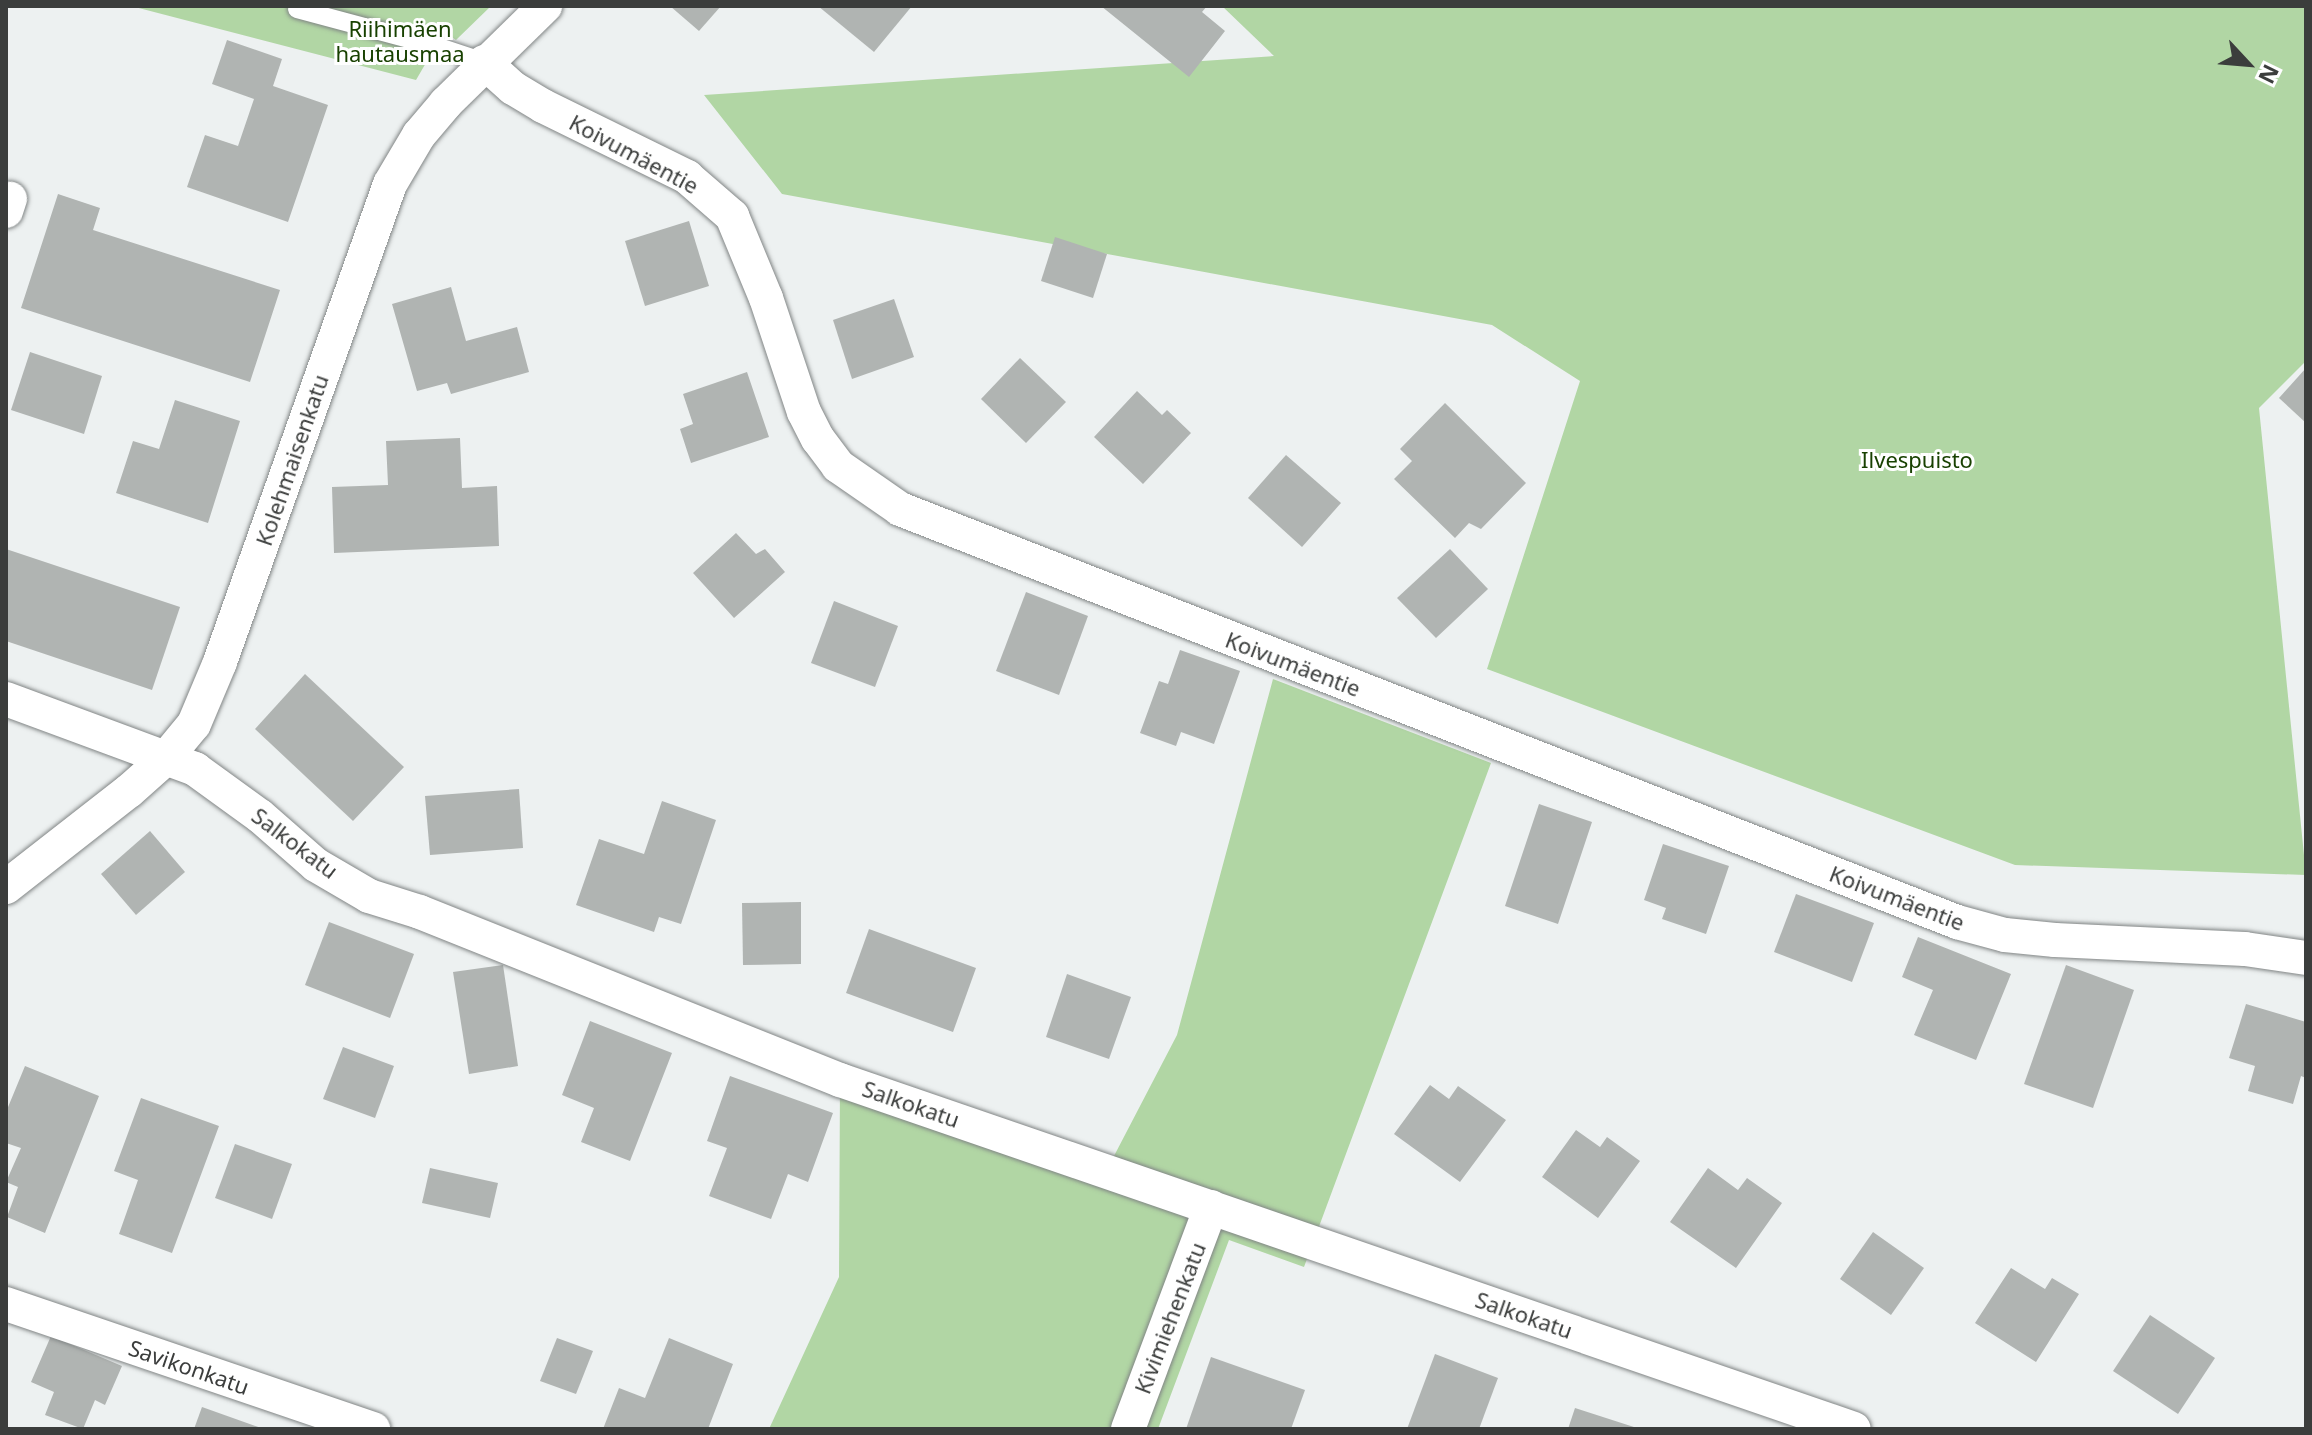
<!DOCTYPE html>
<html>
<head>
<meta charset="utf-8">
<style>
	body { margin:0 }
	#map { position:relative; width:2312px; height:1435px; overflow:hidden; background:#edf1f1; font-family:"Noto Sans",sans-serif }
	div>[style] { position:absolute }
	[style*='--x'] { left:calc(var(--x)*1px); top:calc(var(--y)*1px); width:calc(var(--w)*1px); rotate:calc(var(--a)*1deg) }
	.green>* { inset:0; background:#b1d6a4 }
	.building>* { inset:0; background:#b0b4b2 }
	.roads { filter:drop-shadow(0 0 2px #818585) drop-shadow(0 0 2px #818585) }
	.service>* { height:18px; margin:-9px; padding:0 9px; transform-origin:9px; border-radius:9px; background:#fff }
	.minor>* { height:34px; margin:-17px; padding:0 17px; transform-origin:17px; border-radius:17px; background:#fff }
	span { translate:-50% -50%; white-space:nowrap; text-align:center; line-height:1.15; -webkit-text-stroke:6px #fff; paint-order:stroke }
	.park-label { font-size:22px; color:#184101 }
	.street-label { font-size:22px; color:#3b3d3c }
	.frame { position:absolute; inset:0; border:8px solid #3b3d3c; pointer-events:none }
	.north { position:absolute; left:2208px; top:24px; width:80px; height:80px; -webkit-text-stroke:6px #fff; paint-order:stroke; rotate:116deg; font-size:22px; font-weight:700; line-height:32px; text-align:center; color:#3b3d3c }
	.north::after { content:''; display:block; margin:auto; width:28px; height:36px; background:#3b3d3c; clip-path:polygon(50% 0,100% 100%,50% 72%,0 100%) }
</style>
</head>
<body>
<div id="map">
	<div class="green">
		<div style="clip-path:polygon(131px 6px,491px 6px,456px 40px,444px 32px,416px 80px)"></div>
		<div style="clip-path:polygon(1222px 6px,2306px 6px,2306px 361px,2259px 408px,2306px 875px,2015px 865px,1487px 669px,1580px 381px,1492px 325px,782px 194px,704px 95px,1274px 56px)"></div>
		<div style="clip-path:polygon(1273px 679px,1491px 763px,1304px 1267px,1229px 1240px,1158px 1429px,769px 1429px,839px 1277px,840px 1080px,1102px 1179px,1177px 1035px)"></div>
	</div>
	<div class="building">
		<div style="clip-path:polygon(670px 6px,721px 6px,699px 31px)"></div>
		<div style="clip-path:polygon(818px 6px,912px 6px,874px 52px)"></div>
		<div style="clip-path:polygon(1101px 6px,1207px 6px,1202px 12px,1225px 31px,1189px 77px)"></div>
		<div style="clip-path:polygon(227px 40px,282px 59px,273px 86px,328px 105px,288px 222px,187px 187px,205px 135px,238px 146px,254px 99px,212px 84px)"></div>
		<div style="clip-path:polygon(58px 194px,100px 208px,93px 230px,280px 290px,250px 382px,21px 308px)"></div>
		<div style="clip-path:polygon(689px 221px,709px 286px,645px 306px,625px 241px)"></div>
		<div style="clip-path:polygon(1055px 237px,1107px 254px,1093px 298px,1041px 281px)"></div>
		<div style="clip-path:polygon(451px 287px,466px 341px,517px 327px,529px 372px,451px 394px,447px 383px,417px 391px,392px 304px)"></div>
		<div style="clip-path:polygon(894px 299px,914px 357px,852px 379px,833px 320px)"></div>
		<div style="clip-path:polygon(30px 352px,102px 376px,84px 434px,11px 410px)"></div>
		<div style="clip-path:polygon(1020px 358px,1066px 402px,1026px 443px,981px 399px)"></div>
		<div style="clip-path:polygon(2306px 368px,2306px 423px,2279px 398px)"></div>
		<div style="clip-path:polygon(747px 372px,769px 437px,691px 463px,680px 429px,693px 424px,683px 394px)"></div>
		<div style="clip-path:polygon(1137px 391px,1162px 415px,1167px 410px,1191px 433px,1143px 484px,1094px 437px)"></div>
		<div style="clip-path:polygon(175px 400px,240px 421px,208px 523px,116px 493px,133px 441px,159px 449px)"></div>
		<div style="clip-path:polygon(1445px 403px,1526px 483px,1481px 529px,1469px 523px,1455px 538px,1394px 479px,1412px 461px,1400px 449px)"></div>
		<div style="clip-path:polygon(460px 438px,462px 488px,497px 486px,499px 546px,334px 553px,332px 487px,388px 485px,386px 441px)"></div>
		<div style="clip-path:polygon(1286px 455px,1341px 503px,1302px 547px,1248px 498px)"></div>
		<div style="clip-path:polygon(736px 533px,756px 554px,765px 549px,785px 572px,734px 618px,693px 573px)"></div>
		<div style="clip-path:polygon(6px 549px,180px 607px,152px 690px,6px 641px)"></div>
		<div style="clip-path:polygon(1450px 549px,1488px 589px,1436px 638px,1397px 598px)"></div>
		<div style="clip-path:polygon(1026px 592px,1088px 616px,1059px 695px,996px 671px)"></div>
		<div style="clip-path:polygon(834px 601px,898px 626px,875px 687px,811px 663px)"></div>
		<div style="clip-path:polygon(1180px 650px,1240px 671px,1214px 744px,1181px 732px,1176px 746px,1140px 733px,1159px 681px,1168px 684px)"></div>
		<div style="clip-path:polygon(305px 674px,404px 767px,353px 821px,255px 729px)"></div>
		<div style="clip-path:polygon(519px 789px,523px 848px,430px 855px,425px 796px)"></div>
		<div style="clip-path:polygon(662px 801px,716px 820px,681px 924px,659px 917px,654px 932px,576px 905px,599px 839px,644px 854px)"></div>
		<div style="clip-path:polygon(1539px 804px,1592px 822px,1558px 924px,1505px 906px)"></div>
		<div style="clip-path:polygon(150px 831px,185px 872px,136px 915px,101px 874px)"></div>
		<div style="clip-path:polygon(1663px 844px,1729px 866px,1706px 934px,1662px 919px,1666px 908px,1644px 900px)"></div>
		<div style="clip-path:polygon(1796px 894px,1874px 923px,1852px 982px,1774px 952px)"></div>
		<div style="clip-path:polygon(801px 902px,801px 964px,743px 965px,742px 903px)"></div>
		<div style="clip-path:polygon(329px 922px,414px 954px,390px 1018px,305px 985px)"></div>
		<div style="clip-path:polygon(869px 929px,976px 968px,953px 1032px,846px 993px)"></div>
		<div style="clip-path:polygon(1918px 937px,2011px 974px,1976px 1060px,1914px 1035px,1933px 990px,1902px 977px)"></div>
		<div style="clip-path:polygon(503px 965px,518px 1066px,469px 1074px,453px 972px)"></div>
		<div style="clip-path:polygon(2066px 965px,2134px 990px,2093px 1108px,2024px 1084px)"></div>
		<div style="clip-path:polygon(1067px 974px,1131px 997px,1109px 1059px,1046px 1037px)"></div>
		<div style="clip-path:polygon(2246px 1004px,2306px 1022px,2306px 1078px,2301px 1076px,2293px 1104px,2248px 1091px,2255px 1066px,2229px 1058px)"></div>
		<div style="clip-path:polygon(590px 1021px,672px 1053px,630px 1161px,581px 1142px,594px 1108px,562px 1095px)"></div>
		<div style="clip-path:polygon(343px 1047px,394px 1066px,375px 1118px,323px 1099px)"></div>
		<div style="clip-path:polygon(25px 1066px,99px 1096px,45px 1233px,7px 1217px,18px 1187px,6px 1182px,21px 1148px,6px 1143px,6px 1112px)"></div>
		<div style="clip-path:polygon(730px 1076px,833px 1113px,808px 1182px,788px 1174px,771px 1219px,709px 1196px,727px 1148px,707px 1141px)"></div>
		<div style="clip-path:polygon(1430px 1085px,1449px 1099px,1458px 1086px,1506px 1120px,1460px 1182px,1394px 1134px)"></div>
		<div style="clip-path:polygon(141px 1098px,219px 1126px,172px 1253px,119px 1234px,138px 1180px,114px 1171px)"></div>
		<div style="clip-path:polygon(1576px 1130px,1600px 1147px,1607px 1137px,1640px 1161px,1598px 1218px,1542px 1177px)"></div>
		<div style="clip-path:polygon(235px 1144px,292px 1164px,272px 1219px,215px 1198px)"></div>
		<div style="clip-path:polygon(430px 1168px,498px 1183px,490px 1218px,422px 1203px)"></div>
		<div style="clip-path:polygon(1708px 1168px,1738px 1190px,1747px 1178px,1782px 1203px,1736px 1268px,1670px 1222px)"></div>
		<div style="clip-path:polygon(1873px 1232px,1924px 1268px,1891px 1315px,1840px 1279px)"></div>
		<div style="clip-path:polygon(2011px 1268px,2045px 1289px,2052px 1278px,2079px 1294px,2036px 1362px,1975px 1323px)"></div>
		<div style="clip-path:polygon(2150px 1315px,2215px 1358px,2178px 1414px,2113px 1371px)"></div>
		<div style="clip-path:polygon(51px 1336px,122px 1366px,105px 1405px,95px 1400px,83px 1429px,45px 1415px,54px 1392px,31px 1382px)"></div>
		<div style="clip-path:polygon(557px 1338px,593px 1351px,576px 1394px,540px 1381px)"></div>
		<div style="clip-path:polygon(669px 1338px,733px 1364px,708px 1429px,603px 1429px,619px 1388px,645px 1398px)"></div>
		<div style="clip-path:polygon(1435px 1354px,1498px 1378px,1479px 1429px,1407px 1429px)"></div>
		<div style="clip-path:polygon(1211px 1357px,1305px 1390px,1291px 1429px,1186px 1429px)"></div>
		<div style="clip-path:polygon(202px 1407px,264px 1429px,194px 1429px)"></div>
		<div style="clip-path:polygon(1575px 1408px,1637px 1428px,1637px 1429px,1568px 1429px)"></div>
	</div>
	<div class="roads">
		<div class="service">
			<div style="--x:297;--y:9;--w:147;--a:15"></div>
			<div style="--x:439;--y:47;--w:47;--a:18.4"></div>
		</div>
		<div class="minor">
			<div style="--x:484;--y:62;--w:39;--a:42"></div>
			<div style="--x:513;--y:88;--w:35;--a:31"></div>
			<div style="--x:543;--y:106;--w:161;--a:26.2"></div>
			<div style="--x:687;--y:177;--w:60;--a:40.9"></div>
			<div style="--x:732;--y:216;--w:89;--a:67.5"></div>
			<div style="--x:766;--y:298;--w:120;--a:71.6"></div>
			<div style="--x:804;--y:412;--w:30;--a:63"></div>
			<div style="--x:818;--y:439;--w:34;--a:53"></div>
			<div style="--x:838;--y:466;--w:75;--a:34.7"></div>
			<div style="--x:900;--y:509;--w:1135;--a:21.34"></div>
			<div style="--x:1957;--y:922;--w:50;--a:15.2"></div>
			<div style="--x:2005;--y:935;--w:50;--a:5.7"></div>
			<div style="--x:2055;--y:940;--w:190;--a:2.7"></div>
			<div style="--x:2245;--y:949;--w:62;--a:8.4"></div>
			<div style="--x:6;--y:211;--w:13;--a:-72"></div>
			<div style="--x:6;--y:699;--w:202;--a:20.3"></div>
			<div style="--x:195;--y:769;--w:80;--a:35.9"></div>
			<div style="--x:260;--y:816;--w:74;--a:41.2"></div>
			<div style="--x:316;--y:865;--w:61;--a:30.3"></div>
			<div style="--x:369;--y:896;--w:53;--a:17.4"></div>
			<div style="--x:420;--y:912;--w:452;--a:21.8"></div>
			<div style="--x:840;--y:1080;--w:1072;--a:18.99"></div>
			<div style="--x:6;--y:887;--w:156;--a:-38"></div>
			<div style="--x:129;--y:791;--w:48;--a:-41.6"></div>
			<div style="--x:165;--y:759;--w:45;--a:-50.4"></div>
			<div style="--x:194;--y:724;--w:67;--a:-67.2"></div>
			<div style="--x:220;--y:662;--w:507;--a:-70.42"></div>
			<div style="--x:390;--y:184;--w:57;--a:-59.4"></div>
			<div style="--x:419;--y:135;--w:42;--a:-49.8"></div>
			<div style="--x:446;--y:103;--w:139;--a:-44.4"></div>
			<div style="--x:6;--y:1304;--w:388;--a:18.8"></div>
			<div style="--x:1128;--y:1429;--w:237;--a:-69.5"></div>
		</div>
	</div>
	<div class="park-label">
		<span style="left:400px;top:41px">Riihimäen<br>hautausmaa</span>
		<span style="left:1917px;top:460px">Ilvespuisto</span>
	</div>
	<div class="street-label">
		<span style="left:634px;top:154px;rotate:28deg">Koivumäentie</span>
		<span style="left:292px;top:460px;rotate:-71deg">Kolehmaisenkatu</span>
		<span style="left:1293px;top:664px;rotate:21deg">Koivumäentie</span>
		<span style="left:295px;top:843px;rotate:37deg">Salkokatu</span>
		<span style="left:1897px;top:898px;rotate:21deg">Koivumäentie</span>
		<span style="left:911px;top:1104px;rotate:19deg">Salkokatu</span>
		<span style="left:1524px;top:1315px;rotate:19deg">Salkokatu</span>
		<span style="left:1170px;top:1318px;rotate:-69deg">Kivimiehenkatu</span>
		<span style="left:189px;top:1367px;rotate:19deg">Savikonkatu</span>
	</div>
	<div class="frame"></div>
	<div class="north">N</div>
</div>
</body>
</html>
